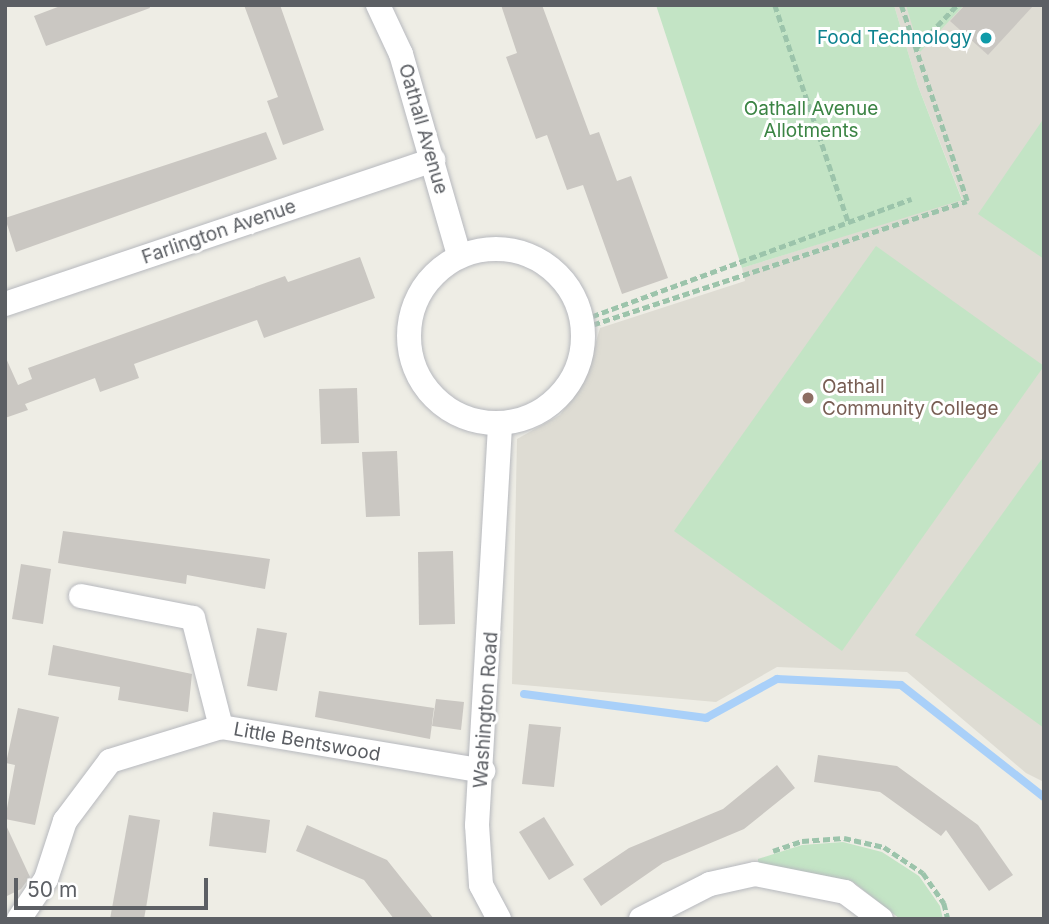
<!DOCTYPE html>
<html>
<head>
<meta charset="utf-8">
<style>
	body { margin:0 }
	#map { position:relative; width:1049px; height:924px; overflow:hidden; background:#eeede5; font-family:Inter,sans-serif }
	div>[style] { position:absolute }
	[style*='--x'] { left:calc(var(--x)*1px); top:calc(var(--y)*1px); width:calc(var(--w)*1px); rotate:calc(var(--a)*1deg) }
	.education>* { inset:0; background:#dedcd3 }
	.green>* { inset:0; background:#c3e4c5 }
	.stream>* { height:8px; margin:-4px; padding:0 4px; transform-origin:4px; border-radius:4px; background:#a9d0f9 }
	.building>* { inset:0; background:#cac7c2 }
	.path>* { height:4.5px; margin-top:-2.25px; transform-origin:0; background:repeating-linear-gradient(90deg,#9cc4ab 0 7px,transparent 0 10.5px) }
	.roads { filter:drop-shadow(0 0 2px #b7b9be) drop-shadow(0 0 2px #b7b9be) }
	.street>* { height:24px; margin:-12px; padding:0 12px; transform-origin:12px; border-radius:12px; background:#fff }
	.street>.ring { margin:-12px; padding:0; box-sizing:content-box; background:none; border:24px solid #fff; border-radius:50% }
	.dots>* { width:19px; height:19px; translate:-50% -50%; box-sizing:border-box; border:4px solid #fff; border-radius:50% }
	span { translate:-50% -50%; white-space:nowrap; text-align:center; line-height:1.15; -webkit-text-stroke:6px #fff; paint-order:stroke }
	.culture-label { font-size:19px; color:#0d838f }
	.right { translate:-100% -50%; text-align:right }
	.park-label { font-size:19px; color:#3b8444 }
	.street-label { font-size:19px; color:#5c5f64 }
	.education-label { font-size:19px; color:#785e54 }
	.left { translate:0 -50%; text-align:left }
	.frame { position:absolute; inset:0; border:7px solid #5c5f64; pointer-events:none }
	.scale { position:absolute; left:14px; top:878px; width:194px; height:32px; box-sizing:border-box; border:4px solid #5c5f64; border-top:0; padding-left:9px; font-size:21px; line-height:24px; white-space:nowrap; color:#5c5f64; -webkit-text-stroke:5px #fff; paint-order:stroke }
</style>
</head>
<body>
<div id="map">
	<div class="education">
		<div style="clip-path:polygon(894px 5px,1044px 5px,1044px 782px,1026px 773px,907px 672px,777px 667px,716px 702px,512px 684px,517px 439px,560px 415px,585px 380px,600px 328px,745px 281px,742px 268px,962px 199px,918px 86px)"></div>
	</div>
	<div class="green">
		<div style="clip-path:polygon(656px 5px,894px 5px,918px 86px,962px 200px,742px 268px)"></div>
		<div style="clip-path:polygon(906px 5px,964px 5px,920px 52px)"></div>
		<div style="clip-path:polygon(1044px 118px,1044px 259px,978px 214px)"></div>
		<div style="clip-path:polygon(876px 246px,1044px 366px,842px 651px,674px 531px)"></div>
		<div style="clip-path:polygon(1044px 456px,1044px 728px,915px 635px)"></div>
		<div style="clip-path:polygon(843px 842px,882px 852px,919px 876px,940px 906px,943px 919px,900px 919px,852px 881px,758px 863px,758px 859px,802px 845px)"></div>
	</div>
	<div class="stream">
		<div style="--x:524;--y:694;--w:184;--a:7.5"></div>
		<div style="--x:706;--y:718;--w:81;--a:-28.8"></div>
		<div style="--x:777;--y:679;--w:124;--a:2.8"></div>
		<div style="--x:901;--y:685;--w:182;--a:38.1"></div>
	</div>
	<div class="building">
		<div style="clip-path:polygon(63px 5px,149px 5px,150px 8px,46px 46px,34px 16px)"></div>
		<div style="clip-path:polygon(244px 5px,280px 5px,324px 130px,283px 145px,267px 101px,278px 97px)"></div>
		<div style="clip-path:polygon(501px 5px,542px 5px,590px 135px,599px 132px,617px 181px,631px 176px,668px 278px,622px 294px,583px 185px,567px 190px,547px 135px,536px 139px,506px 57px,517px 53px)"></div>
		<div style="clip-path:polygon(965px 5px,1034px 5px,988px 55px,950px 21px)"></div>
		<div style="clip-path:polygon(266px 132px,277px 159px,16px 252px,5px 218px)"></div>
		<div style="clip-path:polygon(360px 257px,375px 298px,264px 338px,257px 320px,134px 364px,139px 378px,100px 392px,95px 378px,25px 404px,28px 410px,5px 418px,5px 356px,18px 385px,32px 379px,28px 368px,285px 276px,288px 282px)"></div>
		<div style="clip-path:polygon(357px 388px,359px 443px,321px 444px,319px 389px)"></div>
		<div style="clip-path:polygon(397px 451px,400px 516px,366px 517px,362px 452px)"></div>
		<div style="clip-path:polygon(63px 531px,270px 559px,265px 589px,187px 575px,186px 584px,58px 563px)"></div>
		<div style="clip-path:polygon(453px 551px,455px 624px,419px 625px,418px 552px)"></div>
		<div style="clip-path:polygon(21px 564px,51px 569px,43px 624px,12px 619px)"></div>
		<div style="clip-path:polygon(257px 628px,287px 633px,277px 691px,247px 686px)"></div>
		<div style="clip-path:polygon(53px 645px,192px 674px,188px 712px,118px 700px,120px 687px,48px 675px)"></div>
		<div style="clip-path:polygon(319px 691px,434px 708px,430px 739px,315px 717px)"></div>
		<div style="clip-path:polygon(436px 699px,464px 702px,461px 730px,432px 726px)"></div>
		<div style="clip-path:polygon(18px 708px,59px 717px,35px 825px,5px 819px,15px 765px,6px 763px)"></div>
		<div style="clip-path:polygon(529px 724px,561px 727px,554px 787px,522px 784px)"></div>
		<div style="clip-path:polygon(818px 755px,897px 766px,978px 825px,1013px 875px,989px 891px,946px 830px,941px 836px,880px 792px,814px 782px)"></div>
		<div style="clip-path:polygon(777px 765px,795px 788px,744px 829px,663px 863px,601px 906px,583px 879px,629px 848px,723px 809px)"></div>
		<div style="clip-path:polygon(213px 812px,270px 820px,266px 853px,209px 846px)"></div>
		<div style="clip-path:polygon(129px 815px,160px 820px,147px 902px,144px 919px,110px 919px)"></div>
		<div style="clip-path:polygon(544px 817px,574px 865px,549px 880px,519px 832px)"></div>
		<div style="clip-path:polygon(5px 823px,30px 877px,21px 889px,5px 897px)"></div>
		<div style="clip-path:polygon(307px 825px,387px 860px,434px 919px,394px 919px,364px 880px,296px 851px)"></div>
	</div>
	<div class="path">
		<div style="--x:775;--y:5;--w:230;--a:71.3"></div>
		<div style="--x:915;--y:49;--w:61;--a:-46.3"></div>
		<div style="--x:582;--y:320;--w:351;--a:-20.2"></div>
		<div style="--x:583;--y:328;--w:404;--a:-18.3"></div>
		<div style="--x:967;--y:201;--w:207;--a:-108.6"></div>
		<div style="--x:773;--y:851;--w:31;--a:-19"></div>
		<div style="--x:802;--y:841;--w:42;--a:-4.1"></div>
		<div style="--x:844;--y:838;--w:41;--a:12.7"></div>
		<div style="--x:884;--y:847;--w:47;--a:33.7"></div>
		<div style="--x:923;--y:873;--w:37;--a:55"></div>
		<div style="--x:944;--y:903;--w:16;--a:76"></div>
	</div>
	<div class="roads">
		<div class="street">
			<div style="--x:378;--y:5;--w:54;--a:64.9"></div>
			<div style="--x:401;--y:54;--w:209;--a:73.9"></div>
			<div class="ring" style="left:409px;top:249px;width:150px;height:150px"></div>
			<div style="--x:5;--y:304;--w:452;--a:-18.6"></div>
			<div style="--x:81;--y:596;--w:114;--a:11.1"></div>
			<div style="--x:193;--y:618;--w:113;--a:75.6"></div>
			<div style="--x:19;--y:919;--w:48;--a:-56"></div>
			<div style="--x:46;--y:879;--w:61;--a:-71.9"></div>
			<div style="--x:65;--y:821;--w:75;--a:-53.1"></div>
			<div style="--x:110;--y:761;--w:116;--a:-17"></div>
			<div style="--x:221;--y:727;--w:266;--a:9.5"></div>
			<div style="--x:499;--y:919;--w:38;--a:-118"></div>
			<div style="--x:481;--y:885;--w:60;--a:-93.8"></div>
			<div style="--x:477;--y:825;--w:402;--a:-86.7"></div>
			<div style="--x:641;--y:919;--w:77;--a:-26.9"></div>
			<div style="--x:710;--y:884;--w:46;--a:-12.5"></div>
			<div style="--x:755;--y:874;--w:92;--a:11.3"></div>
			<div style="--x:845;--y:892;--w:45;--a:36.9"></div>
		</div>
	</div>
	<div class="dots">
		<div style="left:986px;top:38px;background:#0f9aa8"></div>
		<div style="left:808px;top:398px;background:#8d6e63"></div>
	</div>
	<div class="culture-label">
		<span class="right" style="left:972px;top:38px">Food Technology</span>
	</div>
	<div class="park-label">
		<span style="left:811px;top:120px">Oathall Avenue<br>Allotments</span>
	</div>
	<div class="street-label">
		<span style="left:423px;top:129px;rotate:74deg">Oathall Avenue</span>
		<span style="left:219px;top:232px;rotate:-19deg">Farlington Avenue</span>
		<span style="left:486px;top:710px;rotate:-86deg">Washington Road</span>
		<span style="left:307px;top:742px;rotate:10deg">Little Bentswood</span>
	</div>
	<div class="education-label">
		<span class="left" style="left:822px;top:398px">Oathall<br>Community College</span>
	</div>
	<div class="frame"></div>
	<div class="scale">50 m</div>
</div>
</body>
</html>
